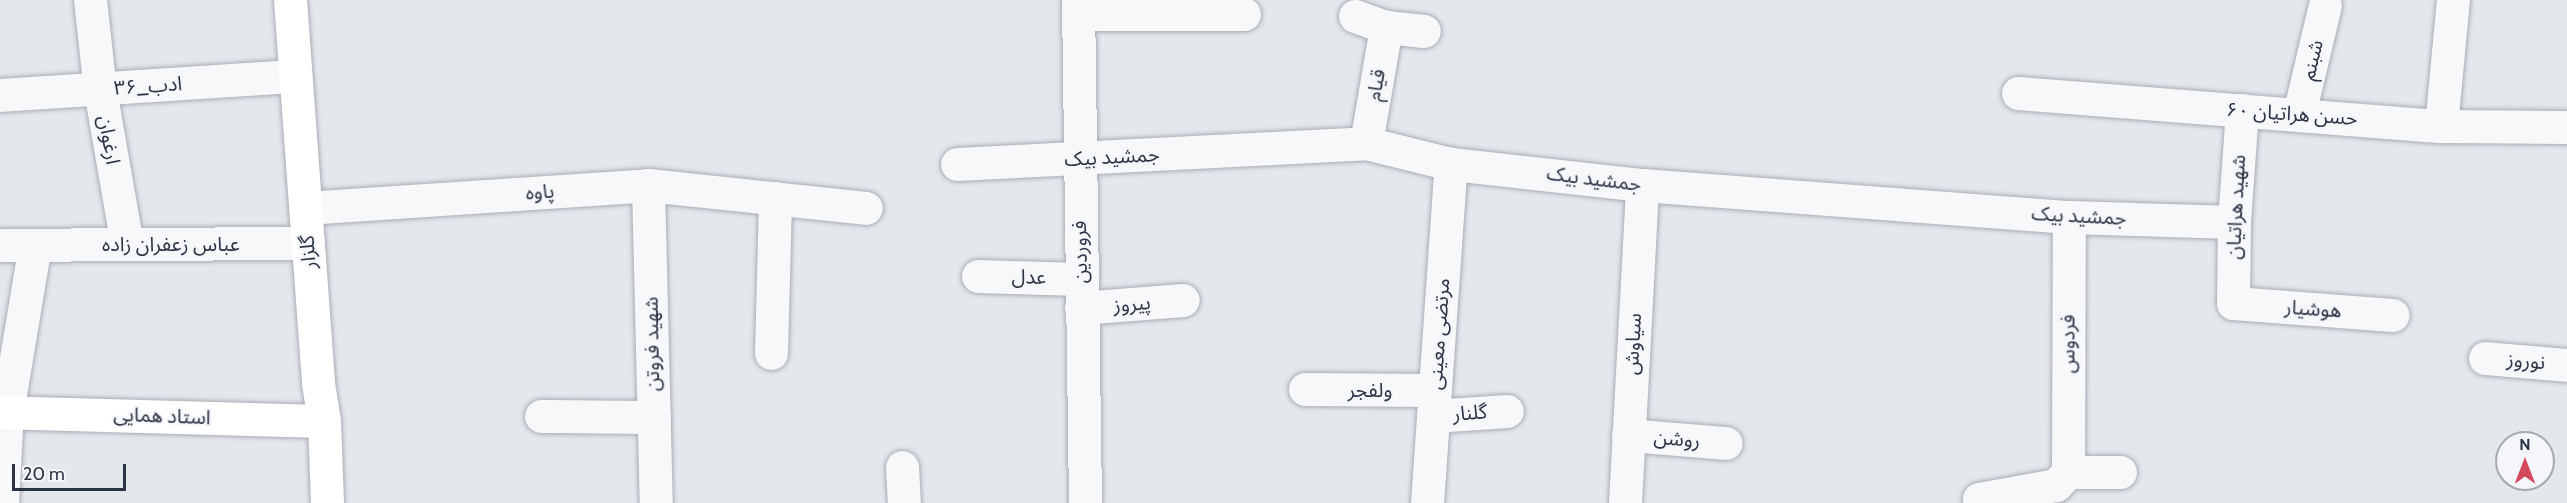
<!DOCTYPE html>
<html>
<head>
<meta charset="utf-8">
<style>
	body { margin:0 }
	#map { position:relative; width:2567px; height:503px; overflow:hidden; background:#e4e7ec; font-family:Cabin,"Noto Sans Arabic",sans-serif }
	div>[style] { position:absolute }
	[style*='--x'] { left:calc(var(--x)*1px); top:calc(var(--y)*1px); width:calc(var(--w)*1px); rotate:calc(var(--a)*1deg) }
	.roads { filter:drop-shadow(0 0 2px #a9aeb7) drop-shadow(0 0 2px #a9aeb7) }
	.street>* { height:33px; margin:-16.5px; padding:0 16.5px; transform-origin:16.5px; border-radius:16.5px; background:#f7f8fa }
	.secondary>* { height:33px; margin:-16.5px; padding:0 16.5px; transform-origin:16.5px; border-radius:16.5px; background:#fff }
	span { translate:-50% -50%; white-space:nowrap; text-align:center; line-height:1.15; -webkit-text-stroke:4.5px #f4f6f9; paint-order:stroke }
	.street-label { font-size:20px; color:#2b3445 }
	.north { position:absolute; left:2495px; top:431px; width:60px; height:60px; box-sizing:border-box; background:#f4f6f9; border:2px solid #a4a8b1; border-radius:50%; rotate:0deg; font-size:16px; font-weight:700; line-height:24px; text-align:center; color:#2b3445 }
	.north::after { content:''; display:block; margin:auto; width:21px; height:27px; background:#d1495b; clip-path:polygon(50% 0,100% 100%,50% 72%,0 100%) }
	.scale { position:absolute; left:12px; top:464px; width:114px; height:27px; box-sizing:border-box; border:3px solid #2b3445; border-top:0; padding-left:8px; font-size:18px; line-height:21px; white-space:nowrap; color:#2b3445; -webkit-text-stroke:4px #f4f6f9; paint-order:stroke }
</style>
</head>
<body>
<div id="map">
	<div class="roads">
		<div class="street">
			<div style="--x:90;--y:0;--w:91;--a:83.7"></div>
			<div style="--x:100;--y:90;--w:156;--a:80.1"></div>
			<div style="--x:1078;--y:0;--w:503;--a:89.2"></div>
			<div style="--x:1078;--y:14;--w:166;--a:0"></div>
			<div style="--x:1355;--y:16;--w:33;--a:20"></div>
			<div style="--x:1386;--y:27;--w:38;--a:6"></div>
			<div style="--x:2018;--y:93;--w:424;--a:4.5"></div>
			<div style="--x:2441;--y:126;--w:126;--a:0.5"></div>
			<div style="--x:0;--y:95;--w:296;--a:-3.7"></div>
			<div style="--x:2242;--y:110;--w:112;--a:94.1"></div>
			<div style="--x:2234;--y:222;--w:81;--a:90.7"></div>
			<div style="--x:2233;--y:303;--w:160;--a:4.3"></div>
			<div style="--x:2299;--y:114;--w:112;--a:-76.6"></div>
			<div style="--x:2441;--y:126;--w:127;--a:-84.6"></div>
			<div style="--x:1366;--y:143;--w:118;--a:-80.2"></div>
			<div style="--x:957;--y:164;--w:410;--a:-2.9"></div>
			<div style="--x:1366;--y:143;--w:88;--a:13.9"></div>
			<div style="--x:1451;--y:164;--w:192;--a:6.3"></div>
			<div style="--x:1642;--y:185;--w:428;--a:4.3"></div>
			<div style="--x:2069;--y:217;--w:165;--a:1.7"></div>
			<div style="--x:648;--y:185;--w:318;--a:88.6"></div>
			<div style="--x:305;--y:208;--w:344;--a:-3.8"></div>
			<div style="--x:648;--y:185;--w:219;--a:6"></div>
			<div style="--x:0;--y:245;--w:308;--a:-0.4"></div>
			<div style="--x:978;--y:276;--w:102;--a:1.7"></div>
			<div style="--x:1081;--y:308;--w:102;--a:-4.5"></div>
			<div style="--x:771;--y:353;--w:155;--a:-88.5"></div>
			<div style="--x:2485;--y:358;--w:82;--a:4.9"></div>
			<div style="--x:1305;--y:389;--w:130;--a:0.4"></div>
			<div style="--x:541;--y:416;--w:113;--a:0.5"></div>
			<div style="--x:1433;--y:416;--w:74;--a:-3.9"></div>
			<div style="--x:1628;--y:435;--w:98;--a:4.7"></div>
			<div style="--x:902;--y:467;--w:36;--a:87"></div>
			<div style="--x:2068;--y:472;--w:52;--a:0"></div>
			<div style="--x:2;--y:503;--w:91;--a:-86.9"></div>
			<div style="--x:7;--y:412;--w:169;--a:-80.5"></div>
			<div style="--x:1427;--y:503;--w:340;--a:-86"></div>
			<div style="--x:1625;--y:503;--w:318;--a:-86.9"></div>
			<div style="--x:1979;--y:503;--w:4;--a:-90"></div>
			<div style="--x:1979;--y:499;--w:78;--a:-10.3"></div>
			<div style="--x:2056;--y:485;--w:18;--a:-47"></div>
			<div style="--x:2068;--y:472;--w:255;--a:-89.8"></div>
		</div>
		<div class="secondary">
			<div style="--x:290;--y:0;--w:384;--a:85.8"></div>
			<div style="--x:318;--y:383;--w:38;--a:81"></div>
			<div style="--x:324;--y:421;--w:82;--a:87.9"></div>
			<div style="--x:0;--y:412;--w:324;--a:1.6"></div>
		</div>
	</div>
	<div class="street-label">
		<span style="left:2312px;top:60px;rotate:-77deg">شبنم</span>
		<span style="left:1376px;top:85px;rotate:-80deg">قیام</span>
		<span style="left:148px;top:86px;rotate:-4deg">۳۶_ادب</span>
		<span style="left:2292px;top:114px;rotate:4deg">حسن هراتیان ۶۰</span>
		<span style="left:109px;top:140px;rotate:80deg">ارغوان</span>
		<span style="left:1112px;top:157px;rotate:-3deg">جمشید بیک</span>
		<span style="left:1594px;top:179px;rotate:7deg">جمشید بیک</span>
		<span style="left:540px;top:192px;rotate:-4deg">پاوه</span>
		<span style="left:2236px;top:207px;rotate:-87deg">شهید هراتیان</span>
		<span style="left:2079px;top:216px;rotate:3deg">جمشید بیک</span>
		<span style="left:171px;top:244px">عباس زعفران زاده</span>
		<span style="left:308px;top:252px;rotate:-94deg">گلزار</span>
		<span style="left:1080px;top:252px;rotate:-91deg">فروردین</span>
		<span style="left:1029px;top:277px;rotate:1deg">عدل</span>
		<span style="left:1132px;top:304px;rotate:-5deg">پیروز</span>
		<span style="left:2313px;top:309px;rotate:4deg">هوشیار</span>
		<span style="left:1439px;top:334px;rotate:-86deg">مرتضی معینی</span>
		<span style="left:652px;top:344px;rotate:-91deg">شهید فروتن</span>
		<span style="left:1633px;top:344px;rotate:-87deg">سیاوش</span>
		<span style="left:2068px;top:344px;rotate:-90deg">فردوس</span>
		<span style="left:2526px;top:361px;rotate:5deg">نوروز</span>
		<span style="left:1370px;top:390px">ولفجر</span>
		<span style="left:1470px;top:413px;rotate:-4deg">گلنار</span>
		<span style="left:162px;top:416px;rotate:2deg">استاد همایی</span>
		<span style="left:1677px;top:439px;rotate:5deg">روشن</span>
	</div>
	<div class="north">N</div>
	<div class="scale">20 m</div>
</div>
</body>
</html>
